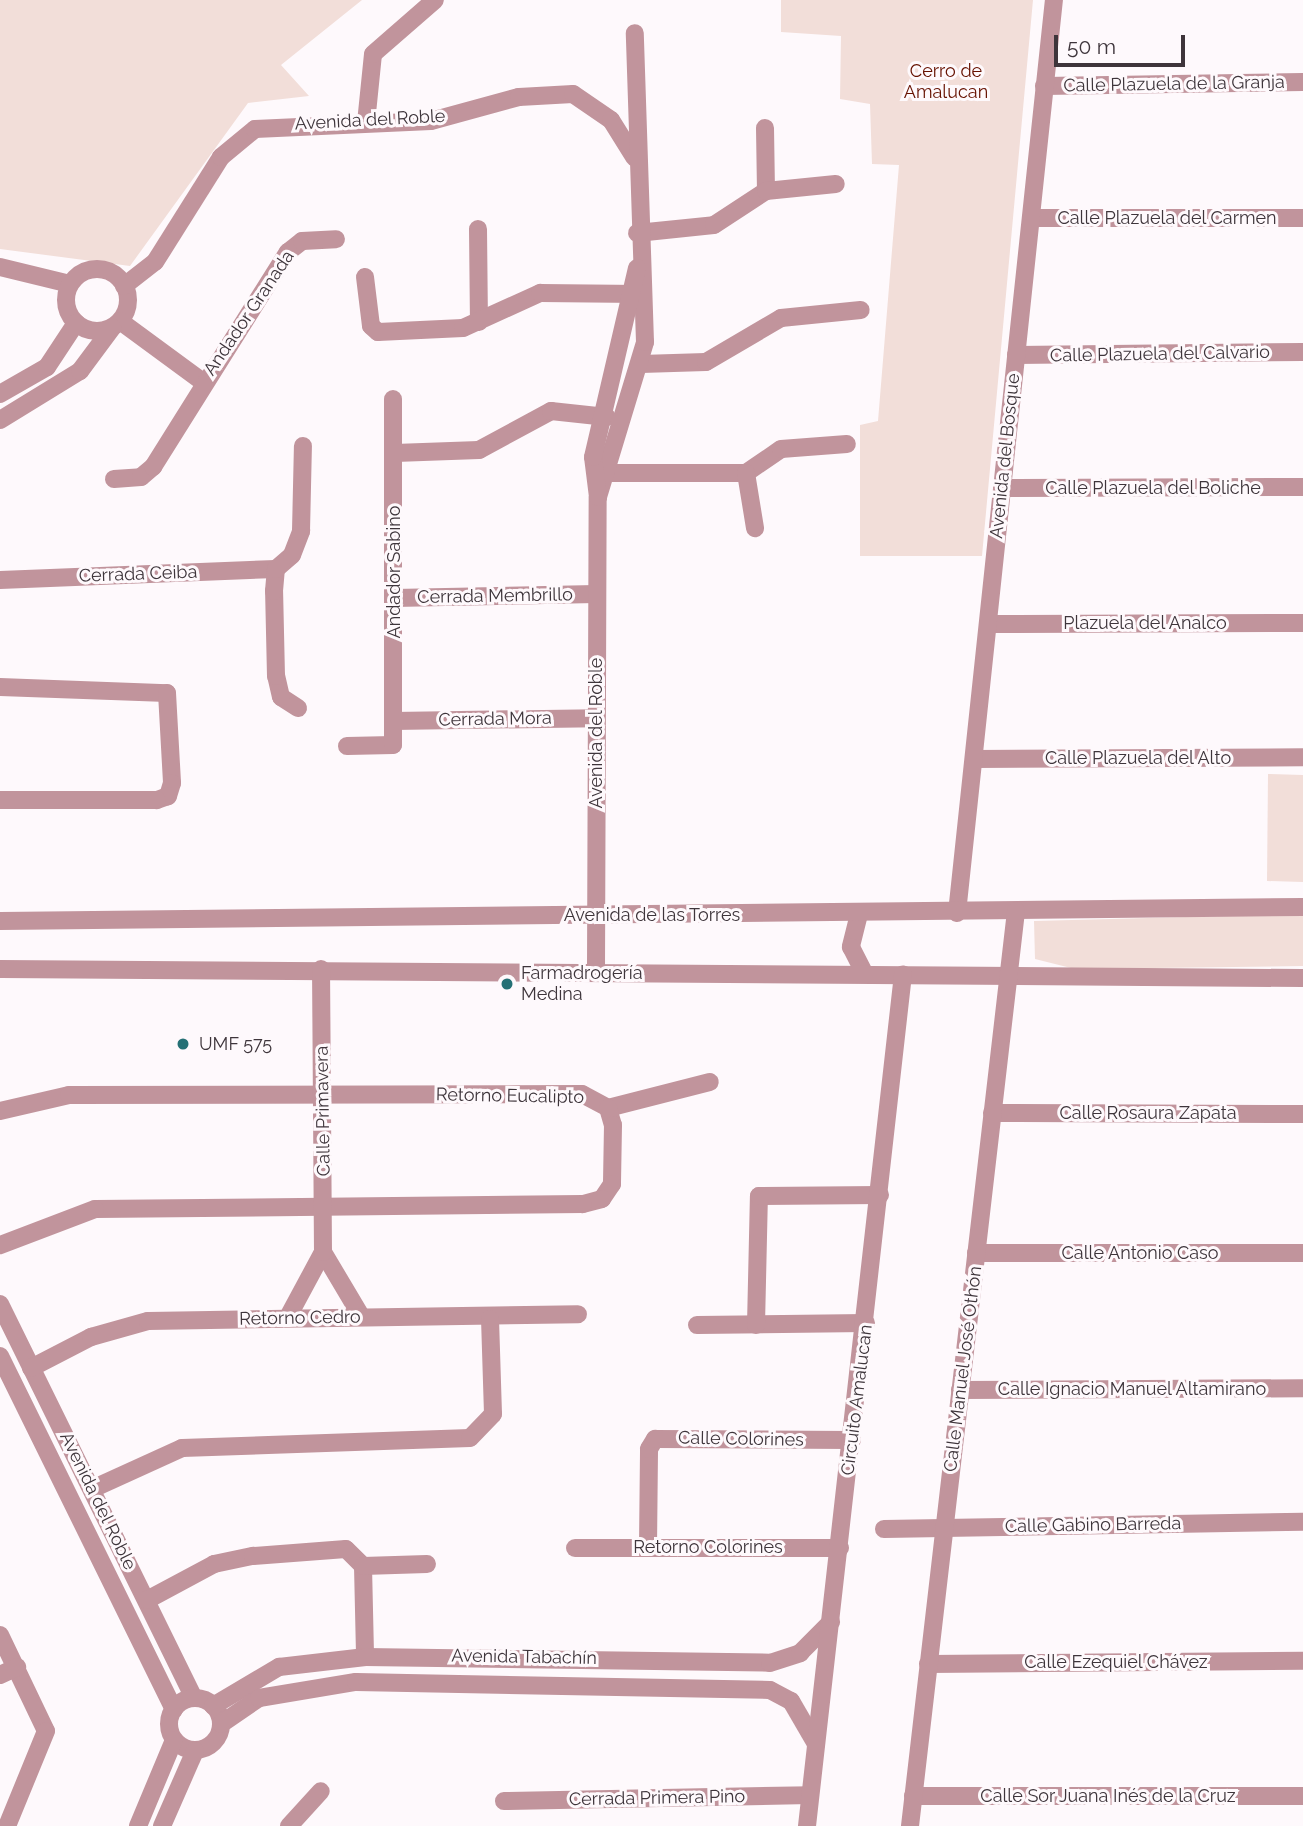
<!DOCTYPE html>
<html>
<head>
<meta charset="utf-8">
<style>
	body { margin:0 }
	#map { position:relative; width:1303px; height:1826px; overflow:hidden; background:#fef9fc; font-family:Raleway,sans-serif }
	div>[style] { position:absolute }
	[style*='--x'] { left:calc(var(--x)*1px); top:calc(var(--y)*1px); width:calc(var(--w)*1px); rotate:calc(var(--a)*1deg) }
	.green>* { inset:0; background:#f2ded9 }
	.minor>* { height:18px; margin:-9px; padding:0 9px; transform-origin:9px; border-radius:9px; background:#c1949c }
	.minor>.ring { margin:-9px; padding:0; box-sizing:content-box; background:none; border:18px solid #c1949c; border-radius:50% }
	.dots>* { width:19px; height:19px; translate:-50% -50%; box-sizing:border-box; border:4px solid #fef9fc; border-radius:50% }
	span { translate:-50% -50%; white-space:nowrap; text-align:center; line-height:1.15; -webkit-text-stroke:6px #fef9fc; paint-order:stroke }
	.park-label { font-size:18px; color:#610 }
	.street-label { font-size:18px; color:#3e353b }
	.poi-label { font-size:18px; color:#3e353b }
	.left { translate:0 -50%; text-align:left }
	.scale { position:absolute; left:1054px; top:35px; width:131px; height:32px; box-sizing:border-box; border:4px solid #3e353b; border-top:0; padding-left:9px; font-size:21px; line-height:24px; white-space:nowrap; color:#3e353b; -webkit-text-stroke:5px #fef9fc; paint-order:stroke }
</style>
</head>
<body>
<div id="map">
	<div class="green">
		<div style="clip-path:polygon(0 0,362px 0,281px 65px,309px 96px,248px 103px,130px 266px,0 249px)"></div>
		<div style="clip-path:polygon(781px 0,1033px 0,982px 556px,860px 556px,860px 425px,878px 421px,899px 165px,872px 164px,870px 104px,840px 99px,841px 36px,781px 32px)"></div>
		<div style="clip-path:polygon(1268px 774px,1303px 775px,1303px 882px,1267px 881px)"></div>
		<div style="clip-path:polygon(1303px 914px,1303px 966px,1075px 969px,1035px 959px,1034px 921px)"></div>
	</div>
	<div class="minor">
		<div style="--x:1044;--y:86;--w:259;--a:-0.9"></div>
		<div style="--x:366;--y:123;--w:69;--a:-84.2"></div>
		<div style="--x:373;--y:54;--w:82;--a:-41.1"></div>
		<div style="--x:765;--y:128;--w:63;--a:89.1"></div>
		<div style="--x:1031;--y:218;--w:272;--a:0"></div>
		<div style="--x:478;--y:229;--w:93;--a:89.4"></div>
		<div style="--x:637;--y:233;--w:77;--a:-5.9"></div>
		<div style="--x:714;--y:225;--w:62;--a:-33.2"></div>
		<div style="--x:766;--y:191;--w:70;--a:-5.7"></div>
		<div style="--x:0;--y:267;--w:72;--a:13.7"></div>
		<div class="ring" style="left:66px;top:269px;width:44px;height:44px"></div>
		<div style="--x:365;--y:277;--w:49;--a:83"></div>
		<div style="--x:371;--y:326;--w:9;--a:41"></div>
		<div style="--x:378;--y:332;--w:85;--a:-2.7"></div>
		<div style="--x:463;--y:328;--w:85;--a:-24.4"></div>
		<div style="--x:540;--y:293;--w:100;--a:0.6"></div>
		<div style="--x:124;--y:286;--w:39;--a:-38"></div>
		<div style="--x:155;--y:262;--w:124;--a:-57.8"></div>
		<div style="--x:221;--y:157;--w:44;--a:-39.5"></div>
		<div style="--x:255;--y:129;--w:176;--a:-2.6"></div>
		<div style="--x:431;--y:121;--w:91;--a:-15.3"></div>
		<div style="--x:519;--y:97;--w:54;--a:-3.2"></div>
		<div style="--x:573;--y:94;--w:46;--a:34.4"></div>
		<div style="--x:611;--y:120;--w:44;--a:58.1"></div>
		<div style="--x:120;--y:321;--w:103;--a:36.3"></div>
		<div style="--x:1016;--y:355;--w:287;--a:-0.6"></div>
		<div style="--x:641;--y:364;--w:65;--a:-1.8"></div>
		<div style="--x:706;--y:362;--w:87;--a:-30.4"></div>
		<div style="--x:781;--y:318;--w:80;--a:-5.7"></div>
		<div style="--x:0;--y:394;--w:54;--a:-29.9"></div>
		<div style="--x:47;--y:367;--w:53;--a:-56.6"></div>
		<div style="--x:0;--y:420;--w:94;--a:-31.5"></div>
		<div style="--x:80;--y:371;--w:54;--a:-53.3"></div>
		<div style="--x:395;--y:453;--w:84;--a:-2"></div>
		<div style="--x:479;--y:450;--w:82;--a:-28.4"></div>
		<div style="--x:551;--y:411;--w:56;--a:6.1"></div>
		<div style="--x:600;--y:473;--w:146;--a:0"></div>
		<div style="--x:746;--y:473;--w:42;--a:-34.4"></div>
		<div style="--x:781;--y:449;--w:66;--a:-4.3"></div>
		<div style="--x:746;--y:473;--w:56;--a:80.7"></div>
		<div style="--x:114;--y:479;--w:27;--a:-4"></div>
		<div style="--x:141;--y:477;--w:16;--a:-40"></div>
		<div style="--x:153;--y:467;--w:254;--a:-57.9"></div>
		<div style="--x:288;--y:252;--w:18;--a:-38"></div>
		<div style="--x:302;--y:241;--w:34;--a:-3"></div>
		<div style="--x:1002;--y:488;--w:301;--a:-0.2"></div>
		<div style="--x:598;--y:497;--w:162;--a:-73.1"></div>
		<div style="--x:645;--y:342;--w:309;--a:-91.9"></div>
		<div style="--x:0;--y:580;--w:276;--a:-2.3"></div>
		<div style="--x:394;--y:598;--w:202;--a:-1.1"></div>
		<div style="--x:988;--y:624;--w:315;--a:-0.2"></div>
		<div style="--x:0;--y:687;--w:167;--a:2.1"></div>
		<div style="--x:167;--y:693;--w:90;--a:86.8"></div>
		<div style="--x:172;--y:783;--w:14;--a:107"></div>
		<div style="--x:168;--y:796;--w:12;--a:160"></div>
		<div style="--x:157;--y:800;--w:157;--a:180"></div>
		<div style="--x:298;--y:708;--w:20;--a:-147"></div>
		<div style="--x:281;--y:697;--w:22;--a:-103"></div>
		<div style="--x:276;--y:676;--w:85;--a:-91.3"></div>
		<div style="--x:274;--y:591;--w:22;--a:-85"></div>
		<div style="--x:276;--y:569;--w:21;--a:-41"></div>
		<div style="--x:292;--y:555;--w:26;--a:-69"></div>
		<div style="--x:301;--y:531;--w:85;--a:-88.7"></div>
		<div style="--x:393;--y:721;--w:203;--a:-0.8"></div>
		<div style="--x:347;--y:746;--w:46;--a:-1.2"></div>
		<div style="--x:393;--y:745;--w:346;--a:-90"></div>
		<div style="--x:974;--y:759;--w:329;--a:-0.3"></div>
		<div style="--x:957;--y:913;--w:918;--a:-83.94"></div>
		<div style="--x:859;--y:914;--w:34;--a:104"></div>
		<div style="--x:851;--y:947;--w:29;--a:63"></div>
		<div style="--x:0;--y:921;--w:1303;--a:-0.62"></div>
		<div style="--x:0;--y:969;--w:1303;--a:0.4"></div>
		<div style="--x:596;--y:970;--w:473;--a:-89.8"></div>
		<div style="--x:598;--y:497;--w:40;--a:-97.1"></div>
		<div style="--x:593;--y:457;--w:194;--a:-76.9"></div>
		<div style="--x:608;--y:1108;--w:105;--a:-14.3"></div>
		<div style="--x:0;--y:1111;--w:71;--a:-13.1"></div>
		<div style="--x:69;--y:1095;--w:513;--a:-0.11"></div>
		<div style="--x:582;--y:1094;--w:30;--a:28"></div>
		<div style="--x:608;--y:1108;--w:18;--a:74"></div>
		<div style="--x:613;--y:1125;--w:59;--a:91"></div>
		<div style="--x:612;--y:1184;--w:18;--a:124"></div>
		<div style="--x:602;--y:1199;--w:20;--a:165"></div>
		<div style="--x:583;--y:1204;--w:488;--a:179.4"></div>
		<div style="--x:95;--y:1209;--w:102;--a:159.2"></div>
		<div style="--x:992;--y:1113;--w:311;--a:0.2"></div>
		<div style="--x:323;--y:1252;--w:74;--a:59.3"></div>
		<div style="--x:976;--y:1253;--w:327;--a:0"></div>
		<div style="--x:0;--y:1304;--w:439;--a:63.8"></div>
		<div style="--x:288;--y:1317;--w:74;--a:-61.7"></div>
		<div style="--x:323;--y:1252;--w:283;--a:-90.4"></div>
		<div style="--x:697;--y:1325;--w:169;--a:-0.7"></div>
		<div style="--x:756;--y:1325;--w:129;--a:-88.7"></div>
		<div style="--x:759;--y:1196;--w:121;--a:-0.5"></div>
		<div style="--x:0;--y:1356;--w:394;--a:63.8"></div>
		<div style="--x:31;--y:1368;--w:68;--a:-27.3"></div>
		<div style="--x:91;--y:1337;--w:59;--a:-15.7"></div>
		<div style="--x:148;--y:1321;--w:430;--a:-0.9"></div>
		<div style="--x:960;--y:1390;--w:343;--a:-0.3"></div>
		<div style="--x:92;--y:1489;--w:99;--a:-24.5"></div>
		<div style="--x:182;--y:1448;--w:288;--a:-2"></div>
		<div style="--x:470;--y:1438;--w:33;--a:-46"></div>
		<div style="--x:493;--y:1414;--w:95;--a:-91.8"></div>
		<div style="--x:884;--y:1529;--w:419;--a:-1"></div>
		<div style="--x:648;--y:1547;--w:98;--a:-89.4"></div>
		<div style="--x:649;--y:1449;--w:12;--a:-59"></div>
		<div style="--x:655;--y:1439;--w:197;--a:0.3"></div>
		<div style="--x:575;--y:1548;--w:265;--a:0"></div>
		<div style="--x:363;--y:1566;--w:91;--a:88.7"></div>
		<div style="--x:147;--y:1600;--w:76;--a:-28.2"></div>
		<div style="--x:214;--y:1564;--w:40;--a:-12"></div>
		<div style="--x:253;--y:1556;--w:93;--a:-4.3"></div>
		<div style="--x:346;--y:1549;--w:24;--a:45"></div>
		<div style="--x:363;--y:1566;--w:64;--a:-1.8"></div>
		<div style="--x:0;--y:1635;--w:106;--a:64.4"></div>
		<div style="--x:46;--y:1731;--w:103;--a:112.3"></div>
		<div style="--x:928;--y:1664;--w:375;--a:-0.5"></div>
		<div style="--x:0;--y:1675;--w:19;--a:-25"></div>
		<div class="ring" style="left:169px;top:1698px;width:34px;height:34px"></div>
		<div style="--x:213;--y:1706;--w:77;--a:-30.6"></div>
		<div style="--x:279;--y:1667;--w:87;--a:-6.6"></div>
		<div style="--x:365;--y:1657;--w:405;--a:0.8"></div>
		<div style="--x:770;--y:1663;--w:32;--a:-18"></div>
		<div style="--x:800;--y:1653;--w:44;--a:-45"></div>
		<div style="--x:221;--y:1724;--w:46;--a:-34.4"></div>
		<div style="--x:259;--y:1698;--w:98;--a:-9.4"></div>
		<div style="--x:356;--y:1682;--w:414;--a:1.1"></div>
		<div style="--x:770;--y:1690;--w:24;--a:28"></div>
		<div style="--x:791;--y:1701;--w:50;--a:59.8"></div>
		<div style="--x:913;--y:1796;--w:390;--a:0"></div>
		<div style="--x:504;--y:1801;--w:306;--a:-1.1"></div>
		<div style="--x:138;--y:1826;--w:93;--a:-67.3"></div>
		<div style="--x:162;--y:1826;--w:82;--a:-66.3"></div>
		<div style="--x:289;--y:1826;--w:47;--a:-47.6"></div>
		<div style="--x:807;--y:1826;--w:857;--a:-83.57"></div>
		<div style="--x:910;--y:1826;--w:921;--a:-83.39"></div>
	</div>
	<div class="dots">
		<div style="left:507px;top:984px;background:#257075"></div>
		<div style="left:183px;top:1044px;background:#257075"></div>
	</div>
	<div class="park-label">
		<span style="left:946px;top:82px">Cerro de<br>Amalucan</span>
	</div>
	<div class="street-label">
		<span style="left:1174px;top:84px;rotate:-1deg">Calle Plazuela de la Granja</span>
		<span style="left:370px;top:120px;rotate:-3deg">Avenida del Roble</span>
		<span style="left:1167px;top:218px">Calle Plazuela del Carmen</span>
		<span style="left:249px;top:313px;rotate:-56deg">Andador Granada</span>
		<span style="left:1160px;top:354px;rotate:-1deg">Calle Plazuela del Calvario</span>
		<span style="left:1005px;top:456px;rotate:-84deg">Avenida del Bosque</span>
		<span style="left:1153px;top:488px">Calle Plazuela del Boliche</span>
		<span style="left:394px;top:572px;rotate:-90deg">Andador Sabino</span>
		<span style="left:138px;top:574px;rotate:-2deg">Cerrada Ceiba</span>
		<span style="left:495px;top:596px;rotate:-1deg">Cerrada Membrillo</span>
		<span style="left:1145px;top:623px">Plazuela del Analco</span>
		<span style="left:495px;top:719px;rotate:-1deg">Cerrada Mora</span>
		<span style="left:596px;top:733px;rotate:-90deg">Avenida del Roble</span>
		<span style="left:1138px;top:758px">Calle Plazuela del Alto</span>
		<span style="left:652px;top:915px">Avenida de las Torres</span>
		<span style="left:510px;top:1096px;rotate:1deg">Retorno Eucalipto</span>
		<span style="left:323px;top:1111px;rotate:-91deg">Calle Primavera</span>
		<span style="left:1148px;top:1113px">Calle Rosaura Zapata</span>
		<span style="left:1140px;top:1253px">Calle Antonio Caso</span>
		<span style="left:300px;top:1318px;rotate:-1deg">Retorno Cedro</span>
		<span style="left:963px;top:1369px;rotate:-83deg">Calle Manuel José Othón</span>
		<span style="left:1132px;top:1389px">Calle Ignacio Manuel Altamirano</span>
		<span style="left:857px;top:1400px;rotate:-83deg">Circuito Amalucan</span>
		<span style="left:741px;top:1439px;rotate:1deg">Calle Colorines</span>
		<span style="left:98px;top:1501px;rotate:64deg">Avenida del Roble</span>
		<span style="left:1093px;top:1525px;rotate:-1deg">Calle Gabino Barreda</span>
		<span style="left:708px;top:1547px">Retorno Colorines</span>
		<span style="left:524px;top:1657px;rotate:1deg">Avenida Tabachín</span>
		<span style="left:1116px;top:1662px">Calle Ezequiel Chávez</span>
		<span style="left:1108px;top:1796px">Calle Sor Juana Inés de la Cruz</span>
		<span style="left:657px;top:1798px;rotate:-1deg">Cerrada Primera Pino</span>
	</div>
	<div class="poi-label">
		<span class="left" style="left:521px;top:984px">Farmadrogería<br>Medina</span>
		<span class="left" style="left:199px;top:1044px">UMF 575</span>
	</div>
	<div class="scale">50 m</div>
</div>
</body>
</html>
